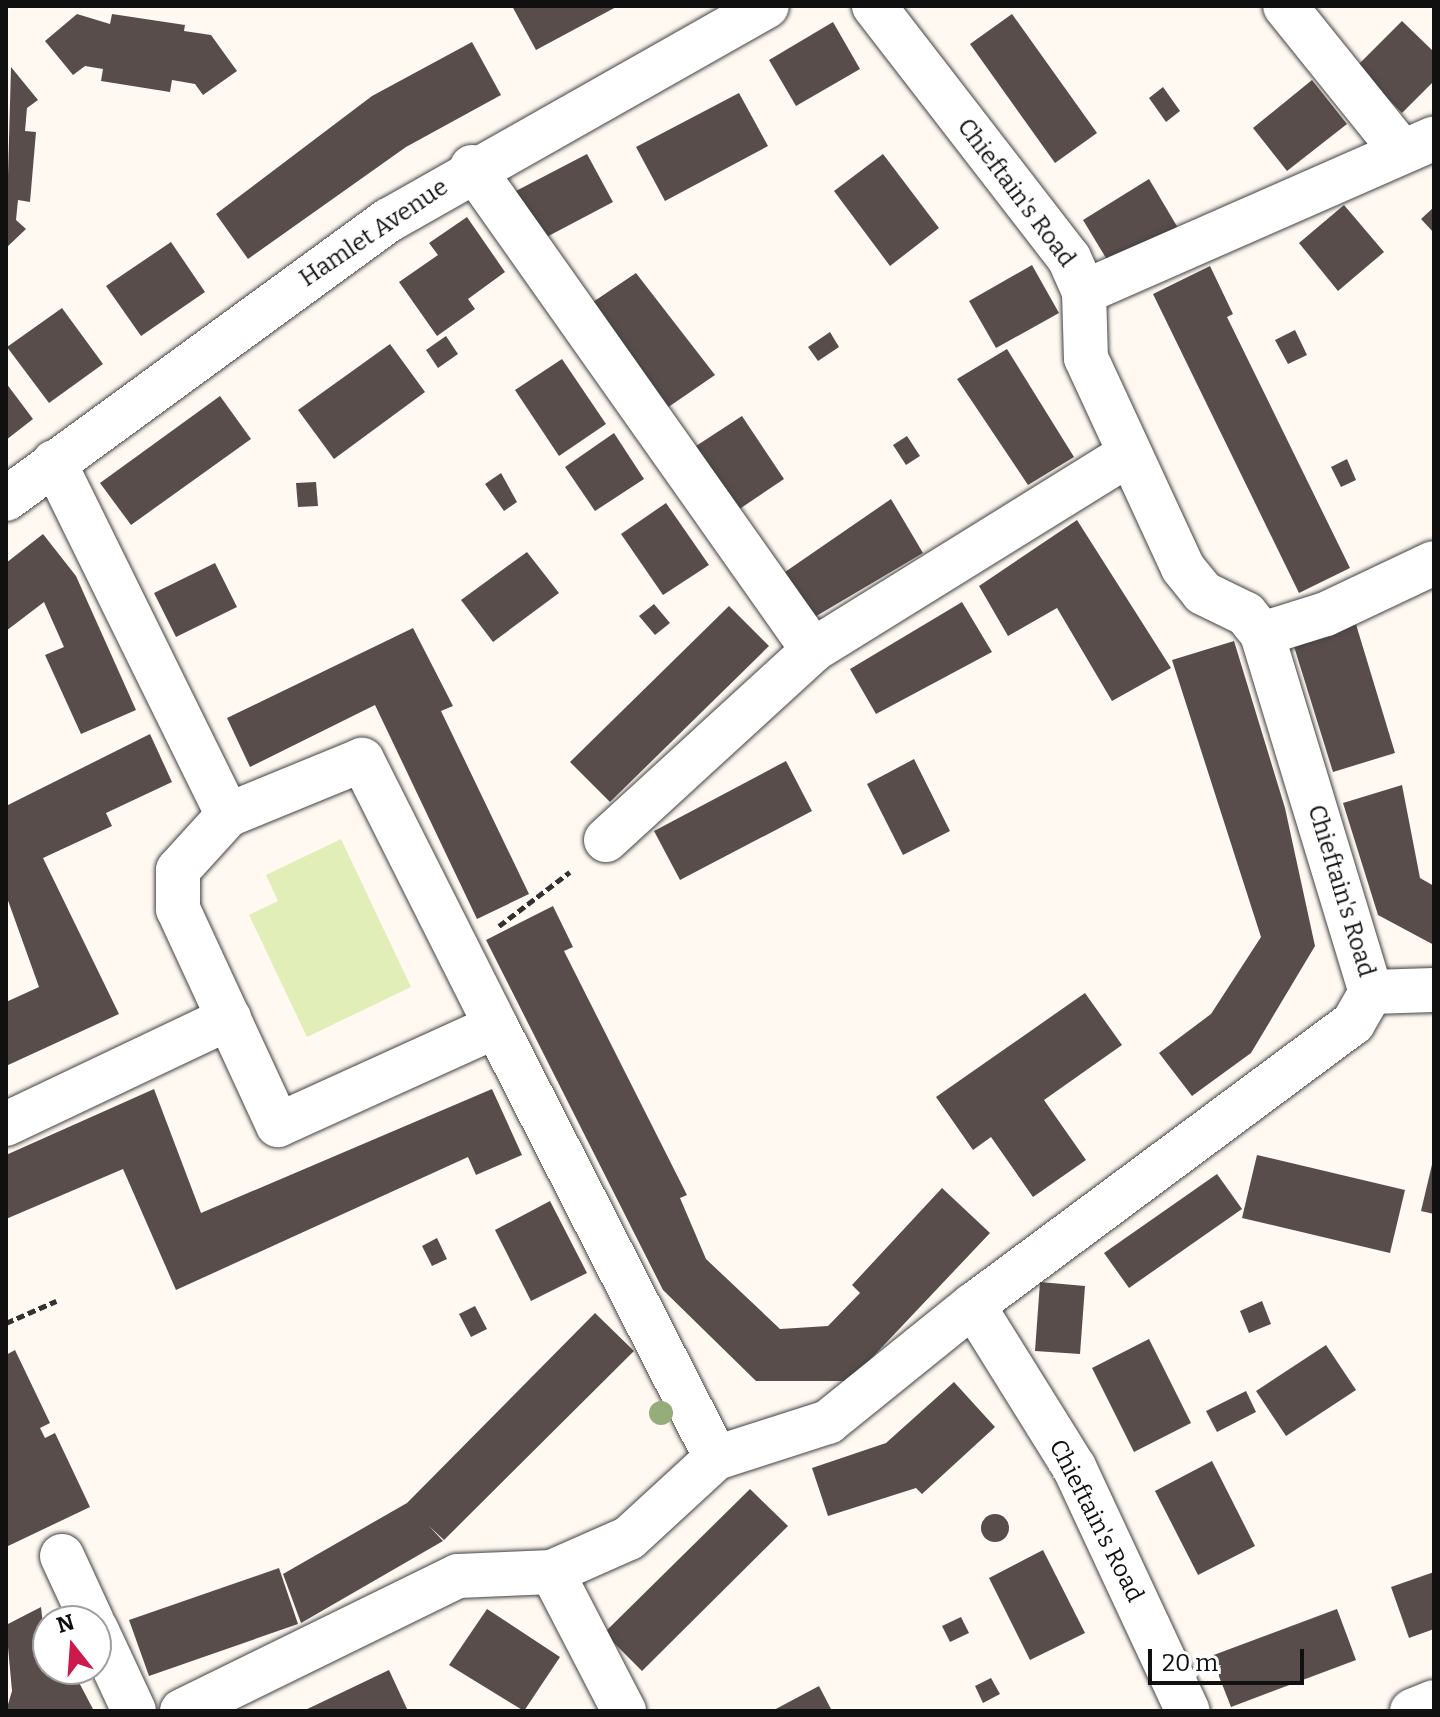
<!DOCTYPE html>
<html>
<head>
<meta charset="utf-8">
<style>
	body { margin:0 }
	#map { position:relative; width:1440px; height:1717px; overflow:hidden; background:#fff9f2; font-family:Bitter,serif }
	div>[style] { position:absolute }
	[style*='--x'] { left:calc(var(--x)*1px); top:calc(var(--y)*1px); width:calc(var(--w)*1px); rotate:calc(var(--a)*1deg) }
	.green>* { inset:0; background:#e1eeb7 }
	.building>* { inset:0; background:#594d4b }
	.round { border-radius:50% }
	.path>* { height:5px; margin-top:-2.5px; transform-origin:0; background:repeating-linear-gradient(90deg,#323232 0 8px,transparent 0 12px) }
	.roads { filter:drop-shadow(0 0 2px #434343) drop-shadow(0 0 2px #434343) }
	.minor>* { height:44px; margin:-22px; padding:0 22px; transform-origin:22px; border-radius:22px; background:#fff }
	.trees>* { width:24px; height:24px; margin:-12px; border-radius:50%; background:#96ad7a }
	span { translate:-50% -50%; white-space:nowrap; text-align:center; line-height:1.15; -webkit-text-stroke:8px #fff; paint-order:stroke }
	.street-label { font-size:24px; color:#101010 }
	.frame { position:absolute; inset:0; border:8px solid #101010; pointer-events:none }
	.north { position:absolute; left:32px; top:1605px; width:80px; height:80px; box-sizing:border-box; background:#fff; border:2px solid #9f9f9f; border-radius:50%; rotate:343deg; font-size:22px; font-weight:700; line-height:32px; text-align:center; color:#101010 }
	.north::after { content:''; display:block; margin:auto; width:28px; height:36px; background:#ce194e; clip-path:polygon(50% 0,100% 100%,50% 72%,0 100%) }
	.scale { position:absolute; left:1148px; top:1649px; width:156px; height:36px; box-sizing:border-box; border:4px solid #101010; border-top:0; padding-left:10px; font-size:24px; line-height:28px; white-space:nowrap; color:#101010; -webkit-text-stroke:6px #fff; paint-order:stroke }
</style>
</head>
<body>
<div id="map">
	<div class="green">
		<div style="clip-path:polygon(341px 839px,411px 987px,307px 1037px,249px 915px,278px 901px,266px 875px)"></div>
	</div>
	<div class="building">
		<div style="clip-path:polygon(512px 6px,618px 6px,536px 50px)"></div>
		<div style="clip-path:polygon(77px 14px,110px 24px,112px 14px,185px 25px,184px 31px,211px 35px,237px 71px,203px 95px,195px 84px,172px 80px,170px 92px,101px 81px,103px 69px,85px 66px,73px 75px,45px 41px)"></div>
		<div style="clip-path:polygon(1012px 14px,1097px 133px,1055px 163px,970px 44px)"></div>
		<div style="clip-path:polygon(1402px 21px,1434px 52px,1434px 81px,1402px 113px,1356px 67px)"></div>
		<div style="clip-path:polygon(833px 22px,860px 69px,796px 106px,769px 60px)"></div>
		<div style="clip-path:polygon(472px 42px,501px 95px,406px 147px,248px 259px,216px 214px,372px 96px)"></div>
		<div style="clip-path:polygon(11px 67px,38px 100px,27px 108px,25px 131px,36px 132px,30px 202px,18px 200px,16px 220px,26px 229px,6px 248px)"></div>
		<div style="clip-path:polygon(1312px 80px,1347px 124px,1287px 171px,1253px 128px)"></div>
		<div style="clip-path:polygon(1163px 87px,1180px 111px,1166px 122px,1149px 98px)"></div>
		<div style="clip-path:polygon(739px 93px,768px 146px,665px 201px,636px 147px)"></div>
		<div style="clip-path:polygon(587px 154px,613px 202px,539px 241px,514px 192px)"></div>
		<div style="clip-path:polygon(883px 154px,939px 228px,890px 266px,834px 191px)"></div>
		<div style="clip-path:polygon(1149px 179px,1178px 228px,1112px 268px,1083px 220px)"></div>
		<div style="clip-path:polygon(1344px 205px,1384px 252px,1338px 291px,1299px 243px)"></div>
		<div style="clip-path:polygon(1434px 207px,1434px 233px,1421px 219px)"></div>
		<div style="clip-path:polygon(467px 217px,505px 272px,468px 299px,475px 309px,437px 336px,399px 282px,438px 255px,429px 243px)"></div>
		<div style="clip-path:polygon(171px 242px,205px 292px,141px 336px,106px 286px)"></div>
		<div style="clip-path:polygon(1032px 265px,1059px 313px,996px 348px,969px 301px)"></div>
		<div style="clip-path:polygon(1210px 266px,1233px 314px,1227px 317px,1350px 568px,1299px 593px,1153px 294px)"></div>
		<div style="clip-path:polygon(636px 273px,715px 375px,667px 408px,593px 302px)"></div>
		<div style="clip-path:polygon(62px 308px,103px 364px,49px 403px,7px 347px)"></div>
		<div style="clip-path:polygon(1295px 330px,1307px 355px,1288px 364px,1275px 340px)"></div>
		<div style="clip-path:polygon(830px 332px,839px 347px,818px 361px,808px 347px)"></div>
		<div style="clip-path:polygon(446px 336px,458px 354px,438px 368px,426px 350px)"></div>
		<div style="clip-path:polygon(390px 344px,425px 392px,334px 459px,298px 410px)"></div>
		<div style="clip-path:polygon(1007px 349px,1074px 457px,1028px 485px,957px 379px)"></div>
		<div style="clip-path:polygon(562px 359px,606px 424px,559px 456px,515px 390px)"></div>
		<div style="clip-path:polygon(6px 383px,33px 419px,6px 440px)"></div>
		<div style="clip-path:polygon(220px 396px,251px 439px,131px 525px,100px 483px)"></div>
		<div style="clip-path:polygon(742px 416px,784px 479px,738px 510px,696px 446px)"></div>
		<div style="clip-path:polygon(614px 433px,644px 479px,595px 511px,565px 467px)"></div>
		<div style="clip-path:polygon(907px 436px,920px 456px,906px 465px,893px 445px)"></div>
		<div style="clip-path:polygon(1347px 459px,1356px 480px,1341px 487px,1331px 467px)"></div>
		<div style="clip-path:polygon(501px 473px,517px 502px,504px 511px,485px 484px)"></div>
		<div style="clip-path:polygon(316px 482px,318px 506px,298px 507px,296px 483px)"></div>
		<div style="clip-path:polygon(891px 499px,923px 553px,813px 618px,785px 572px)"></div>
		<div style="clip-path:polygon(666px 503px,709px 565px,663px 595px,621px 534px)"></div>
		<div style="clip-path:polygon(1077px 520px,1171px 668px,1112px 701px,1057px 608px,1008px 636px,979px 586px)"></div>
		<div style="clip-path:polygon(43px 534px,76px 576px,136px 710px,81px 734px,45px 655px,64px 647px,44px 602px,6px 631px,6px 563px)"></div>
		<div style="clip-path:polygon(527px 552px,559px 593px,493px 642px,461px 600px)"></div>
		<div style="clip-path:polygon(215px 563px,237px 607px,176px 637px,154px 593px)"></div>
		<div style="clip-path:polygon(962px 602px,992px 652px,876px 714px,850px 669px)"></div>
		<div style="clip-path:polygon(654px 604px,670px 623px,655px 635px,639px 616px)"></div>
		<div style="clip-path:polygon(729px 606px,769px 646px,610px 802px,570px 762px)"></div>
		<div style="clip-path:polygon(1355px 621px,1395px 753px,1333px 772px,1292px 640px)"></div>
		<div style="clip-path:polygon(413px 628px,453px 706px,441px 711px,529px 894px,477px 919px,375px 705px,250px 767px,227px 718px)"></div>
		<div style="clip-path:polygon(1234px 641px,1285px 808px,1315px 946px,1251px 1053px,1192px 1096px,1159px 1053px,1211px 1014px,1261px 937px,1172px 660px)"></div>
		<div style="clip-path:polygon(150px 734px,172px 782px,106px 813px,112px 826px,43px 858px,119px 1014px,6px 1066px,6px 1002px,39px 987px,6px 895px,6px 806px)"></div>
		<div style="clip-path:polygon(914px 759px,950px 831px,903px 855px,867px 784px)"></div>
		<div style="clip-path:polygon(786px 761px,812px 811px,680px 880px,654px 831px)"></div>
		<div style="clip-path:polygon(1402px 785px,1420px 878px,1434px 886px,1434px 945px,1378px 915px,1343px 803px)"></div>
		<div style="clip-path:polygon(553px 906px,573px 947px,564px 951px,687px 1195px,680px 1198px,706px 1259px,780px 1329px,828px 1326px,860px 1293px,852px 1285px,942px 1188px,990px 1233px,850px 1381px,756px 1381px,663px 1290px,486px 940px)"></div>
		<div style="clip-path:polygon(1085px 993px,1122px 1045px,1044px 1100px,1086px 1160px,1033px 1197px,991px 1137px,973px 1150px,936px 1097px)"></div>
		<div style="clip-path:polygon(154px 1089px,201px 1213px,492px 1089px,522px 1155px,476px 1175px,468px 1157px,176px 1290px,123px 1169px,6px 1219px,6px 1155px)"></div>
		<div style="clip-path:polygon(1257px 1155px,1405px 1190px,1390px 1253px,1242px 1218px)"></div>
		<div style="clip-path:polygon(1434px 1156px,1434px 1214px,1421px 1211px)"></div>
		<div style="clip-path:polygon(1217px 1174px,1242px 1209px,1129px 1288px,1104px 1253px)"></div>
		<div style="clip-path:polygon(550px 1201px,587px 1273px,531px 1301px,495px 1230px)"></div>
		<div style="clip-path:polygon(437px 1238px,447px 1259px,432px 1266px,422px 1246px)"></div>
		<div style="clip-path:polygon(1040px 1282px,1085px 1286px,1080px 1354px,1035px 1351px)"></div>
		<div style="clip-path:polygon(1262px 1301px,1271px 1324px,1249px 1333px,1240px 1311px)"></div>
		<div style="clip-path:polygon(475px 1306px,487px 1329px,471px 1337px,459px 1314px)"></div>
		<div style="clip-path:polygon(595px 1313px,634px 1351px,444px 1540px,429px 1526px,443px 1541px,301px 1623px,283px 1574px,407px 1503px)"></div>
		<div style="clip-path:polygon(1149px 1339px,1191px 1423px,1134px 1452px,1092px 1368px)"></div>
		<div style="clip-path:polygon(1326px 1345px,1356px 1390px,1286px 1436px,1256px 1391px)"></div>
		<div style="clip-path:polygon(15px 1350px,50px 1423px,40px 1428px,45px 1438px,55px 1433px,90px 1507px,6px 1547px,6px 1355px)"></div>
		<div style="clip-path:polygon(954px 1382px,995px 1427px,922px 1494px,916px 1488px,828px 1516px,812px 1468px,886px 1443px)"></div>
		<div style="clip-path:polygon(1246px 1391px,1256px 1412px,1217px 1432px,1206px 1411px)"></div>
		<div style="clip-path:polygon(1212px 1461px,1255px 1546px,1198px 1575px,1155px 1491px)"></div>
		<div style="clip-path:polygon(750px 1489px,788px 1526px,642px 1671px,604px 1633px)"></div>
		<div class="round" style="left:981px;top:1514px;width:28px;height:28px"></div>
		<div style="clip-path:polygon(1043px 1550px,1085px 1633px,1030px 1660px,989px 1578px)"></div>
		<div style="clip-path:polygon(279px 1568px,298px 1624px,149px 1676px,129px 1620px)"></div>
		<div style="clip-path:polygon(1434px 1572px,1434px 1629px,1409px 1638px,1391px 1587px)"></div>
		<div style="clip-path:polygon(41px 1607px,48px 1669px,72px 1669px,94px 1711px,6px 1711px,12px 1691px,6px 1625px)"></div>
		<div style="clip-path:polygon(487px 1609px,560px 1657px,524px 1711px,449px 1665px)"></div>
		<div style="clip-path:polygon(1337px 1609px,1356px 1660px,1231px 1707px,1211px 1656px)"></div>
		<div style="clip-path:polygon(961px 1617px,969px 1633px,950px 1642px,942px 1626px)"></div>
		<div style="clip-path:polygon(389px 1670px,408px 1711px,303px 1711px,322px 1702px)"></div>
		<div style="clip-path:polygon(991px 1678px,1000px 1694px,983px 1703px,975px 1686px)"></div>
		<div style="clip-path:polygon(819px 1686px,832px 1711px,772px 1711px)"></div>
	</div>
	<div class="path">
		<div style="--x:499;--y:926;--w:89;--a:-37.3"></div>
		<div style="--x:6;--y:1323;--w:55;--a:-23.7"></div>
	</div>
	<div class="roads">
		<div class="minor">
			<div style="--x:874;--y:6;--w:319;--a:52.3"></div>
			<div style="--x:1069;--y:258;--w:37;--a:66"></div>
			<div style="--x:1084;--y:292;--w:66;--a:88.3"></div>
			<div style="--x:1086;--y:358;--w:231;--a:65.2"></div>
			<div style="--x:1183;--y:568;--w:32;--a:51"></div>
			<div style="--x:1203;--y:593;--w:48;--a:26"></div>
			<div style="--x:1246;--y:614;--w:26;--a:51"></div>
			<div style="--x:1262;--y:634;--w:374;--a:73.1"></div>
			<div style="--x:1371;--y:992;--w:36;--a:120"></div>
			<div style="--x:1353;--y:1023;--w:473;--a:143.4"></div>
			<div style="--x:973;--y:1305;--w:191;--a:58.1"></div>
			<div style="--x:1074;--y:1467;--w:269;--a:65"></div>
			<div style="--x:1285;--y:6;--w:182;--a:51.2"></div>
			<div style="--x:472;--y:167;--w:591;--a:54.78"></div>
			<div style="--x:1084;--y:292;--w:382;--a:-23.7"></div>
			<div style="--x:54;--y:462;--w:394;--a:63.8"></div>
			<div style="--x:228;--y:815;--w:74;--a:132.3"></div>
			<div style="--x:178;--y:870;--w:39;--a:90"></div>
			<div style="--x:178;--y:909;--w:238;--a:65.2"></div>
			<div style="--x:278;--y:1125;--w:239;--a:-24.4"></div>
			<div style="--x:496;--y:1026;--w:298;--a:-116.7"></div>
			<div style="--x:362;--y:760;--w:145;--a:157.7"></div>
			<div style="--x:6;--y:499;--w:474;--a:-36.1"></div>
			<div style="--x:389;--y:220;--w:434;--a:-29.5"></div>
			<div style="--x:1262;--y:634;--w:67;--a:-17.4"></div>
			<div style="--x:1326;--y:614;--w:119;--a:-25.3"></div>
			<div style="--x:606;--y:840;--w:281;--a:-42.5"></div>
			<div style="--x:813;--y:650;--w:368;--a:-31.8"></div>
			<div style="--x:1371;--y:992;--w:63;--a:-1.8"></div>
			<div style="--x:496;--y:1026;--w:485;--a:63"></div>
			<div style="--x:6;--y:1124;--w:247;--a:-25.4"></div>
			<div style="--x:62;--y:1556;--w:72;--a:65.2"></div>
			<div style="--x:552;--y:1572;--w:157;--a:62.6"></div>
			<div style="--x:96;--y:1629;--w:90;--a:65.1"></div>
			<div style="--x:182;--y:1711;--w:307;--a:-26.1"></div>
			<div style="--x:458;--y:1576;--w:94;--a:-2.4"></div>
			<div style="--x:552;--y:1572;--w:84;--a:-23.8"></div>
			<div style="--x:629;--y:1538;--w:118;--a:-42.6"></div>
			<div style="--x:716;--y:1458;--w:118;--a:-17.8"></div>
			<div style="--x:828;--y:1422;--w:186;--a:-38.9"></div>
			<div style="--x:1412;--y:1711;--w:24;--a:-22"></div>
		</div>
	</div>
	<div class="trees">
		<div style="left:661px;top:1413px"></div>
	</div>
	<div class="street-label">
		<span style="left:1016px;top:193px;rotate:53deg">Chieftain's Road</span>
		<span style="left:374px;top:233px;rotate:-34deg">Hamlet Avenue</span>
		<span style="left:1341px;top:891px;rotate:73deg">Chieftain's Road</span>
		<span style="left:1096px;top:1521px;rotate:63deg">Chieftain's Road</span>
	</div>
	<div class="frame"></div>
	<div class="north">N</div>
	<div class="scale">20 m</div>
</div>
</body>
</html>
